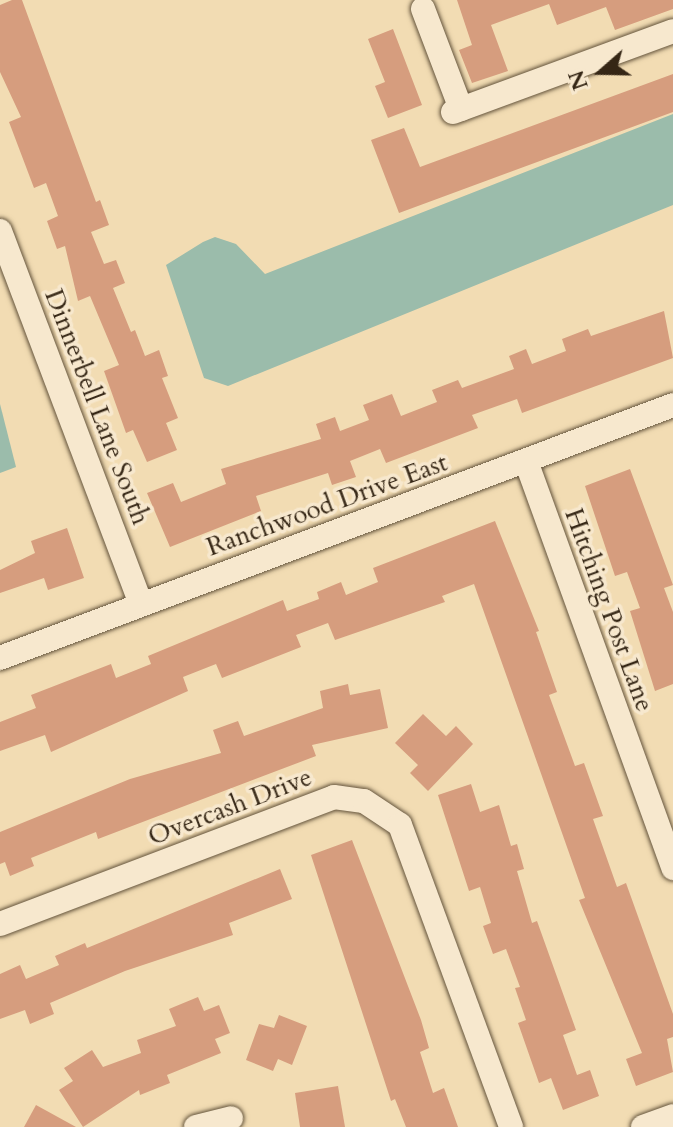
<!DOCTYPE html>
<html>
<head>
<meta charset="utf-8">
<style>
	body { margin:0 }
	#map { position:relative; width:673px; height:1127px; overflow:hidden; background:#f2dcb3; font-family:Cardo,serif }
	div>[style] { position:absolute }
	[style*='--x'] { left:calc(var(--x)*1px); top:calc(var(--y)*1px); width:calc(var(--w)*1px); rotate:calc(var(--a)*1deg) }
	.water>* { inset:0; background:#9bbcab }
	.building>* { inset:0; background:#d69d7e }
	.roads { filter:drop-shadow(0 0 2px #64543c) drop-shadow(0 0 2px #64543c) }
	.minor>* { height:24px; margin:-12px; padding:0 12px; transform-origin:12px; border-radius:12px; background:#f7e8ce }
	span { translate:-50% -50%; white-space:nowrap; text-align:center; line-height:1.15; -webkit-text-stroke:7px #f7e8ce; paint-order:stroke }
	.street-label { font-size:26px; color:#352615 }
	.north { position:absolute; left:561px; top:32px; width:80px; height:80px; -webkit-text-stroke:6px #f7e8ce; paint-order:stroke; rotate:250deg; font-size:22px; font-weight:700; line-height:32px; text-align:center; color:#352615 }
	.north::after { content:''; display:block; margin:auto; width:28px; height:36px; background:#352615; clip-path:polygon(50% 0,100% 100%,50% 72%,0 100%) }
</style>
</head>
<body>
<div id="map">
	<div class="water">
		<div style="clip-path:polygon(673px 114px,673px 205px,228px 386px,204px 378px,166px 265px,203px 242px,215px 237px,236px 244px,265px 274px)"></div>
		<div style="clip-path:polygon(0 404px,16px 467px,0 473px)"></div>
	</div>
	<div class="building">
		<div style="clip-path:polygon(12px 0,22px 0,96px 202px,100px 200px,109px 225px,91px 232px,104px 264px,116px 260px,125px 283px,113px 288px,131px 332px,135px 330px,145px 356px,159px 350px,168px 376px,162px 378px,178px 418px,166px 423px,177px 450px,147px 462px,133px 430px,126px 433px,104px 371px,119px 365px,90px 296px,78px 301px,65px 246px,57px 249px,47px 221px,58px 216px,46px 183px,34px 188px,9px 122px,21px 117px,0 72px,0 5px)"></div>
		<div style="clip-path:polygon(457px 0,673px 0,673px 9px,615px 30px,606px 7px,557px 25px,549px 4px,491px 25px,508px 71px,472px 83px,459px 50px,472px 45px)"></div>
		<div style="clip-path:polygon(393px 29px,422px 105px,388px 118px,375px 86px,385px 82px,368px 39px)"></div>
		<div style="clip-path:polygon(673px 74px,673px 112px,399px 213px,371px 140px,404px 128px,420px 167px)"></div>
		<div style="clip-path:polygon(664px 311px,673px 358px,522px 413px,517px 399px,472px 415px,478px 428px,386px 463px,380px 449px,350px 461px,356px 477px,332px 485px,328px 473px,256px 496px,261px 511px,170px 547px,147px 493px,173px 483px,181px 502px,226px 484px,221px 469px,321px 439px,316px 424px,335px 417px,340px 431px,369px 420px,363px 405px,392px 394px,401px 416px,437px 402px,432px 390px,458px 380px,462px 388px,514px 369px,509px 356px,526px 349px,532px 364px,566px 351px,562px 339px,588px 329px,591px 336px)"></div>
		<div style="clip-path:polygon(630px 469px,673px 585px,664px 588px,673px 612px,673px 684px,655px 691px,630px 611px,640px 608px,627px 572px,615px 576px,585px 486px)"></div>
		<div style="clip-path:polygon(495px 521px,539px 631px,536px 632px,557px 692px,549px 695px,575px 766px,584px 763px,603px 816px,593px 819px,617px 887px,626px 883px,673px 1014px,673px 1037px,667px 1039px,673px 1072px,636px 1086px,626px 1059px,642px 1053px,579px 900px,585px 898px,474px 584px,442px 596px,445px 602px,335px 640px,328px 623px,296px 635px,301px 647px,222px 678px,216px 664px,183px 677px,188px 691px,51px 752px,45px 735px,0 751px,0 722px,36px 708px,31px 695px,111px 664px,116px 678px,151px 664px,148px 656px,283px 600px,287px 611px,319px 599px,317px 592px,341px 582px,346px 595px,378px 582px,373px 568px)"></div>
		<div style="clip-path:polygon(67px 528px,84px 578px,48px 590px,44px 578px,0 593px,0 570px,35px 553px,31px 541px)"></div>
		<div style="clip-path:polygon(348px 684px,350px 695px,380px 689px,388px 728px,312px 745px,316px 756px,98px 839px,96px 832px,31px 858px,34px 866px,10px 876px,5px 862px,0 864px,0 832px,130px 779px,221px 753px,213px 730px,238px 721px,244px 736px,323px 708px,320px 691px)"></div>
		<div style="clip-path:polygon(423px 714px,446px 736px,456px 726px,473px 744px,428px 791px,410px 773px,418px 765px,395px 743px)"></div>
		<div style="clip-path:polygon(471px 784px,480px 812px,499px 805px,511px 846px,517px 844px,524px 869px,517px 871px,532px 923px,537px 921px,576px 1030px,563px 1035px,577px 1075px,590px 1070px,599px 1096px,563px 1110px,551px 1078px,539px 1083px,518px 1023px,526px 1020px,515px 988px,520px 987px,506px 949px,493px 954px,483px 926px,491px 923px,480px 887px,469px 891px,438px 795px)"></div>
		<div style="clip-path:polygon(352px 840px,421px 1020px,429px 1048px,420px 1052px,433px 1093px,444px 1088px,458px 1127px,406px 1127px,395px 1099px,391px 1101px,311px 855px)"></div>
		<div style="clip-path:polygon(280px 869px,292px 899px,229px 923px,233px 935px,125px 971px,50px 1003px,54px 1014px,30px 1024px,25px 1010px,0 1019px,0 974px,20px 965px,26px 979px,59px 965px,55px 956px,85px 943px,87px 948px)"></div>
		<div style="clip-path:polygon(198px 997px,204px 1011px,219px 1005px,230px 1033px,215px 1039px,221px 1053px,167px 1075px,170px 1083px,140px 1095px,139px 1090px,83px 1127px,59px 1090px,73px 1081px,64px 1068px,92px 1050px,103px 1067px,141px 1053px,137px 1040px,176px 1026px,169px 1009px)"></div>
		<div style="clip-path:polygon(279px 1015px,307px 1026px,292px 1065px,278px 1059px,273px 1071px,246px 1060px,259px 1024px,274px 1028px)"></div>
		<div style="clip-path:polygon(338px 1086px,345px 1127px,300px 1127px,295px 1093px)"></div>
		<div style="clip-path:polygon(36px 1105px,76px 1127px,24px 1127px)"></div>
	</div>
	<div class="roads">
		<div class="minor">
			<div style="--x:423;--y:9;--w:107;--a:69.2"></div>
			<div style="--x:453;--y:112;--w:234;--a:-20.2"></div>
			<div style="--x:0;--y:231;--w:399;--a:69.3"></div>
			<div style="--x:526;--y:461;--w:433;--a:70.1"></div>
			<div style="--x:0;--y:658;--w:719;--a:-20.6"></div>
			<div style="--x:0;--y:924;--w:357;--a:-20.8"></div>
			<div style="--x:334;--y:797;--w:30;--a:8"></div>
			<div style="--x:364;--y:801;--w:43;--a:33.7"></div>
			<div style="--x:400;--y:825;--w:322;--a:69.8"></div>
			<div style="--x:196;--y:1127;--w:36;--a:-14"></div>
			<div style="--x:643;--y:1127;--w:32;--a:-20"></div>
		</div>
	</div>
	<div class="street-label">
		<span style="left:97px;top:407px;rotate:69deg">Dinnerbell Lane South</span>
		<span style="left:327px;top:505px;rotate:-20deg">Ranchwood Drive East</span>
		<span style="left:609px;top:610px;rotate:70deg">Hitching Post Lane</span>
		<span style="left:230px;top:807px;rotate:-21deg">Overcash Drive</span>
	</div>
	<div class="north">N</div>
</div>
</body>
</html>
